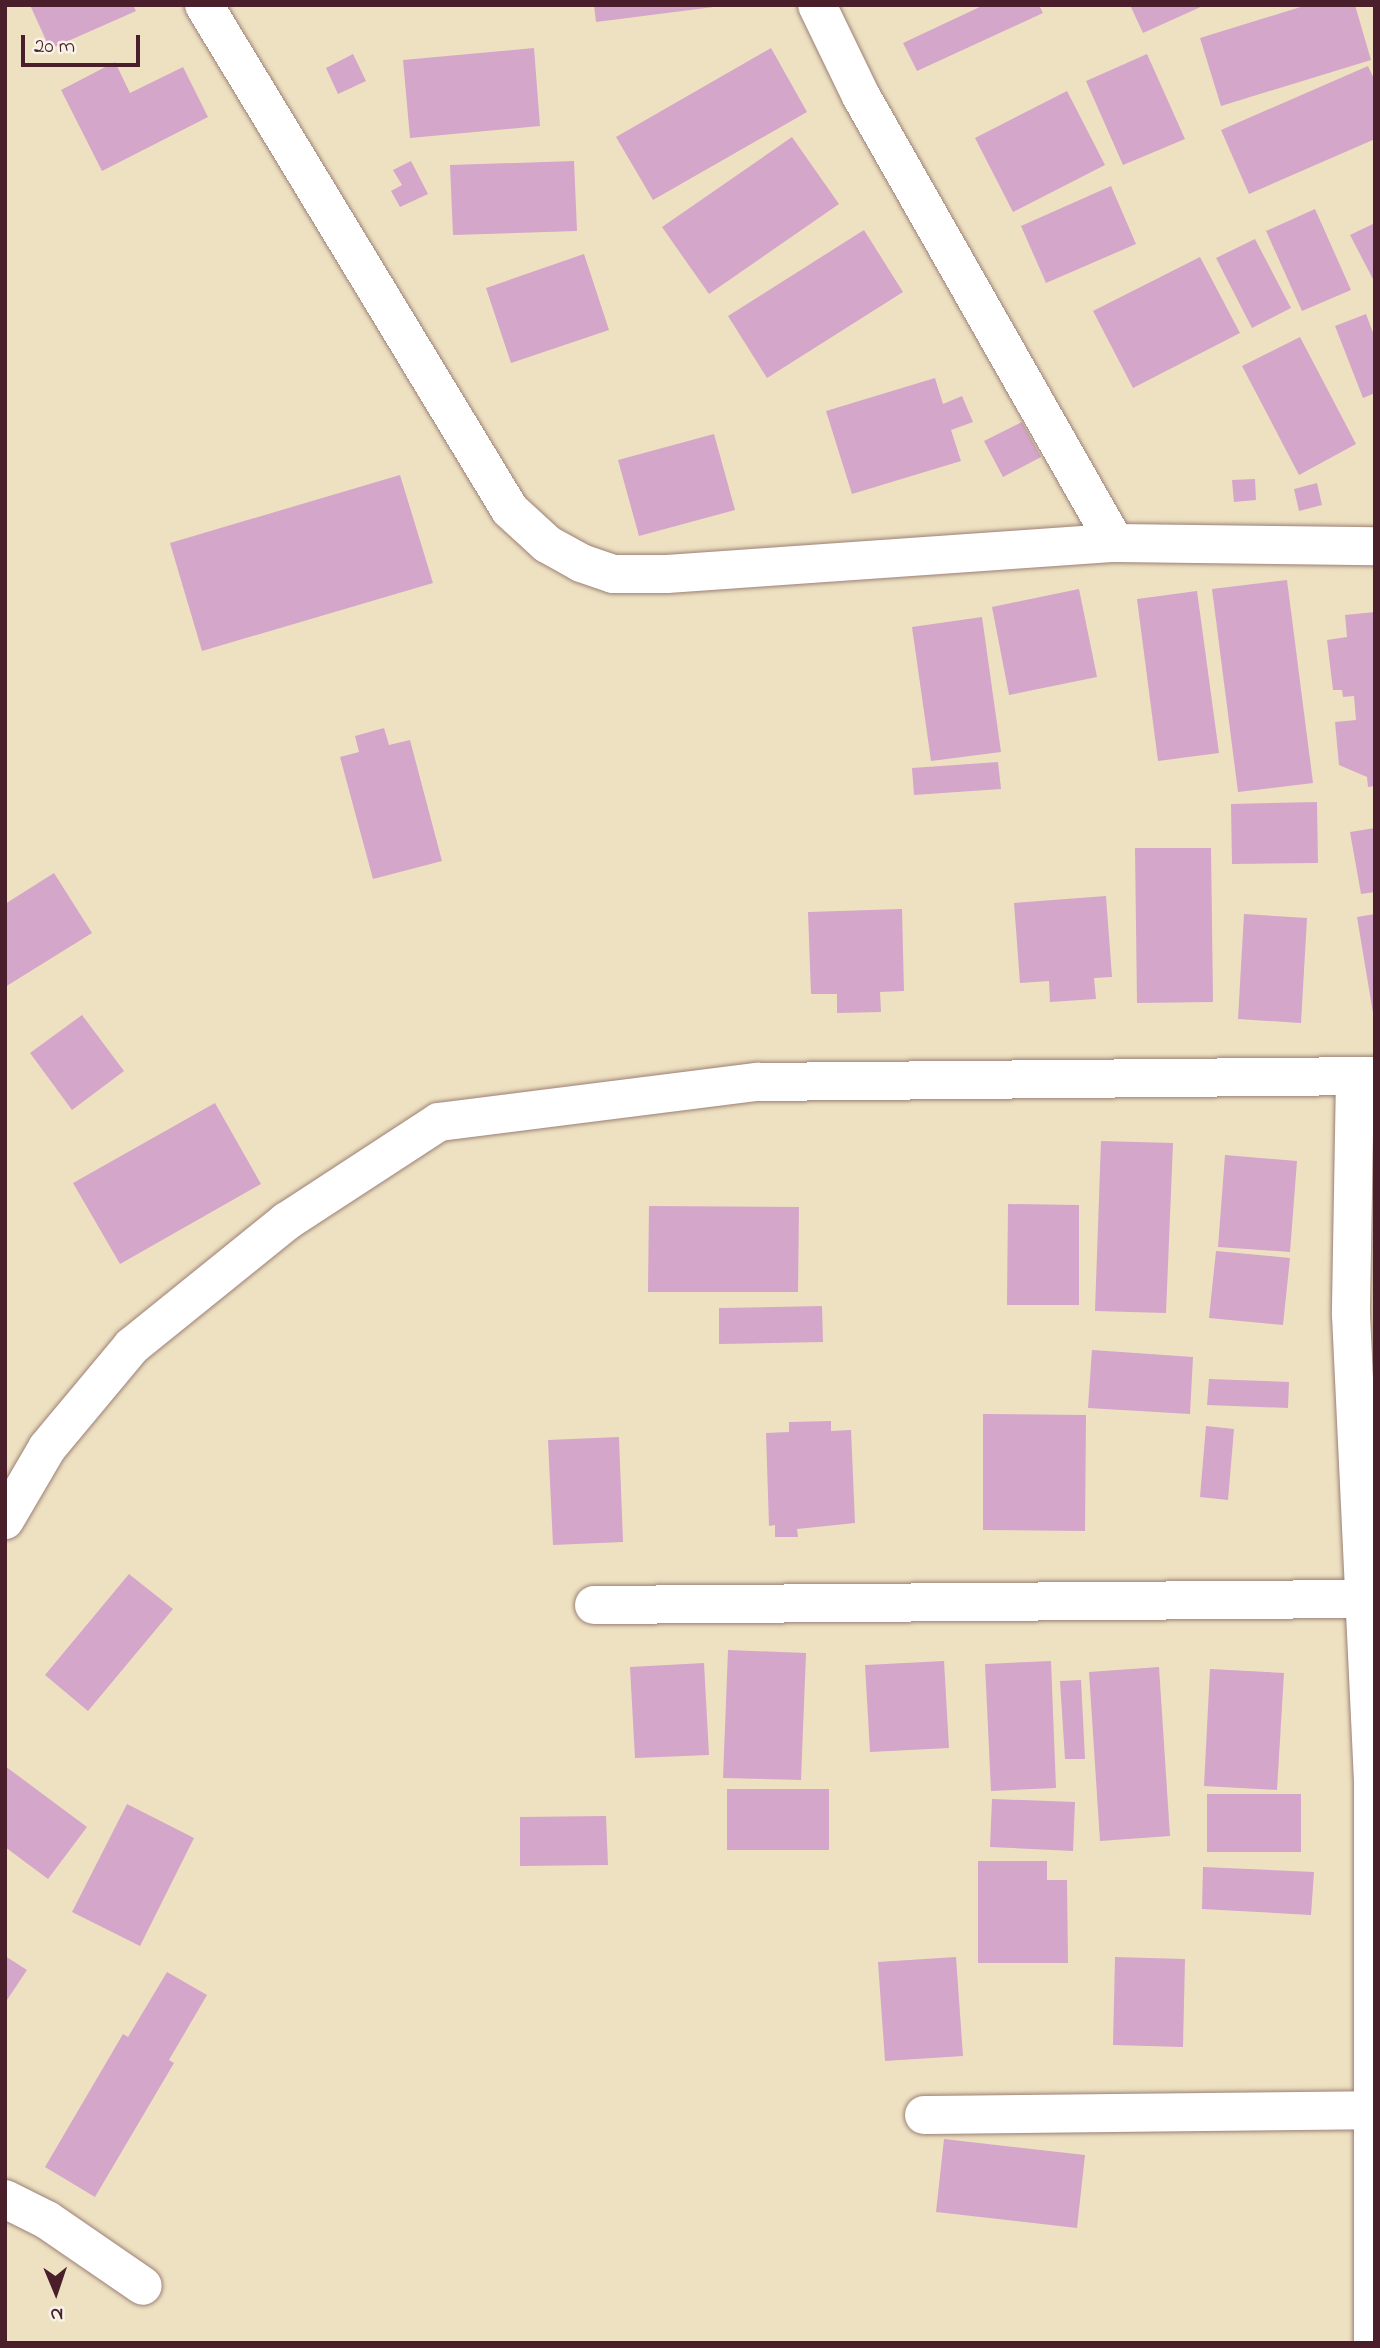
<!DOCTYPE html>
<html>
<head>
<meta charset="utf-8">
<style>
	body { margin:0 }
	#map { position:relative; width:1380px; height:2348px; overflow:hidden; background:#eee1c2; font-family:"Indie Flower",sans-serif }
	div>[style] { position:absolute }
	[style*='--x'] { left:calc(var(--x)*1px); top:calc(var(--y)*1px); width:calc(var(--w)*1px); rotate:calc(var(--a)*1deg) }
	.building>* { inset:0; background:#d4a6c9 }
	.roads { filter:drop-shadow(0 0 2px #9c8076) drop-shadow(0 0 2px #9c8076) }
	.minor>* { height:38px; margin:-19px; padding:0 19px; transform-origin:19px; border-radius:19px; background:#fff }
	span { translate:-50% -50%; white-space:nowrap; text-align:center; line-height:1.15; -webkit-text-stroke:5px #f7f3e8; paint-order:stroke }
	.frame { position:absolute; inset:0; border:7px solid #4a1f2b; pointer-events:none }
	.north { position:absolute; left:21px; top:2257px; width:70px; height:70px; -webkit-text-stroke:5px #f7f3e8; paint-order:stroke; rotate:178deg; font-size:19px; font-weight:700; line-height:28px; text-align:center; color:#4a1f2b }
	.north::after { content:''; display:block; margin:auto; width:24px; height:32px; background:#4a1f2b; clip-path:polygon(50% 0,100% 100%,50% 72%,0 100%) }
	.scale { position:absolute; left:21px; top:35px; width:119px; height:32px; box-sizing:border-box; border:4px solid #4a1f2b; border-top:0; padding-left:9px; font-size:21px; line-height:24px; white-space:nowrap; color:#4a1f2b; -webkit-text-stroke:5px #f7f3e8; paint-order:stroke }
</style>
</head>
<body>
<div id="map">
	<div class="building">
		<div style="clip-path:polygon(30px 5px,133px 5px,136px 11px,50px 49px)"></div>
		<div style="clip-path:polygon(594px 5px,714px 5px,714px 7px,596px 22px)"></div>
		<div style="clip-path:polygon(984px 5px,1039px 5px,1043px 13px,917px 71px,903px 43px)"></div>
		<div style="clip-path:polygon(1130px 5px,1205px 5px,1143px 33px)"></div>
		<div style="clip-path:polygon(1307px 5px,1355px 5px,1371px 60px,1221px 106px,1200px 38px)"></div>
		<div style="clip-path:polygon(534px 48px,540px 126px,410px 138px,403px 60px)"></div>
		<div style="clip-path:polygon(771px 48px,807px 112px,653px 200px,616px 137px)"></div>
		<div style="clip-path:polygon(353px 54px,366px 81px,338px 94px,326px 68px)"></div>
		<div style="clip-path:polygon(1147px 54px,1185px 139px,1123px 165px,1086px 81px)"></div>
		<div style="clip-path:polygon(115px 62px,130px 93px,183px 67px,208px 117px,102px 171px,61px 90px)"></div>
		<div style="clip-path:polygon(1368px 66px,1375px 81px,1375px 139px,1249px 194px,1221px 130px)"></div>
		<div style="clip-path:polygon(1067px 91px,1105px 165px,1013px 212px,975px 138px)"></div>
		<div style="clip-path:polygon(792px 137px,839px 204px,709px 294px,662px 227px)"></div>
		<div style="clip-path:polygon(411px 161px,428px 194px,400px 207px,391px 191px,402px 185px,393px 170px)"></div>
		<div style="clip-path:polygon(574px 161px,577px 231px,453px 235px,450px 165px)"></div>
		<div style="clip-path:polygon(1111px 186px,1136px 244px,1046px 283px,1021px 226px)"></div>
		<div style="clip-path:polygon(1315px 209px,1351px 290px,1302px 311px,1266px 231px)"></div>
		<div style="clip-path:polygon(1375px 223px,1375px 283px,1350px 235px)"></div>
		<div style="clip-path:polygon(864px 230px,903px 292px,767px 378px,728px 316px)"></div>
		<div style="clip-path:polygon(1255px 239px,1291px 308px,1252px 328px,1216px 258px)"></div>
		<div style="clip-path:polygon(584px 254px,609px 330px,511px 363px,486px 288px)"></div>
		<div style="clip-path:polygon(1200px 257px,1240px 333px,1133px 388px,1093px 311px)"></div>
		<div style="clip-path:polygon(1366px 314px,1375px 338px,1375px 393px,1363px 398px,1335px 326px)"></div>
		<div style="clip-path:polygon(1300px 337px,1356px 444px,1299px 475px,1242px 366px)"></div>
		<div style="clip-path:polygon(935px 378px,943px 404px,962px 396px,973px 422px,951px 430px,961px 461px,852px 494px,826px 411px)"></div>
		<div style="clip-path:polygon(1022px 422px,1041px 457px,1003px 477px,984px 441px)"></div>
		<div style="clip-path:polygon(714px 434px,735px 510px,639px 536px,618px 460px)"></div>
		<div style="clip-path:polygon(400px 475px,433px 583px,202px 651px,170px 543px)"></div>
		<div style="clip-path:polygon(1255px 479px,1256px 500px,1234px 502px,1232px 480px)"></div>
		<div style="clip-path:polygon(1317px 483px,1322px 505px,1299px 511px,1294px 489px)"></div>
		<div style="clip-path:polygon(1287px 580px,1313px 783px,1238px 792px,1212px 589px)"></div>
		<div style="clip-path:polygon(1079px 589px,1097px 677px,1009px 695px,992px 607px)"></div>
		<div style="clip-path:polygon(1197px 591px,1219px 753px,1158px 761px,1137px 599px)"></div>
		<div style="clip-path:polygon(1375px 612px,1375px 786px,1368px 787px,1367px 777px,1339px 765px,1335px 722px,1356px 720px,1354px 696px,1343px 697px,1342px 690px,1333px 690px,1327px 640px,1347px 637px,1345px 615px)"></div>
		<div style="clip-path:polygon(982px 617px,1001px 752px,931px 761px,912px 627px)"></div>
		<div style="clip-path:polygon(384px 728px,389px 745px,410px 740px,442px 861px,373px 879px,340px 757px,359px 752px,355px 736px)"></div>
		<div style="clip-path:polygon(998px 762px,1001px 789px,914px 795px,912px 768px)"></div>
		<div style="clip-path:polygon(1317px 802px,1318px 863px,1232px 864px,1231px 804px)"></div>
		<div style="clip-path:polygon(1375px 828px,1375px 892px,1361px 894px,1350px 832px)"></div>
		<div style="clip-path:polygon(1135px 848px,1211px 848px,1213px 1002px,1137px 1003px)"></div>
		<div style="clip-path:polygon(54px 873px,92px 933px,5px 987px,5px 904px)"></div>
		<div style="clip-path:polygon(1106px 896px,1112px 977px,1094px 978px,1096px 999px,1050px 1002px,1049px 981px,1020px 983px,1014px 903px)"></div>
		<div style="clip-path:polygon(902px 909px,904px 991px,880px 992px,881px 1012px,837px 1013px,837px 994px,811px 994px,808px 912px)"></div>
		<div style="clip-path:polygon(1244px 914px,1307px 918px,1301px 1023px,1238px 1019px)"></div>
		<div style="clip-path:polygon(1375px 914px,1375px 1013px,1373px 1013px,1357px 917px)"></div>
		<div style="clip-path:polygon(82px 1015px,124px 1071px,72px 1110px,30px 1053px)"></div>
		<div style="clip-path:polygon(215px 1103px,261px 1184px,120px 1264px,73px 1183px)"></div>
		<div style="clip-path:polygon(1101px 1141px,1173px 1143px,1166px 1313px,1095px 1311px)"></div>
		<div style="clip-path:polygon(1225px 1155px,1297px 1161px,1290px 1252px,1218px 1247px)"></div>
		<div style="clip-path:polygon(1008px 1204px,1079px 1205px,1079px 1305px,1007px 1305px)"></div>
		<div style="clip-path:polygon(649px 1206px,799px 1207px,798px 1292px,648px 1292px)"></div>
		<div style="clip-path:polygon(1216px 1251px,1290px 1258px,1283px 1325px,1209px 1318px)"></div>
		<div style="clip-path:polygon(822px 1306px,823px 1342px,719px 1344px,719px 1308px)"></div>
		<div style="clip-path:polygon(1092px 1350px,1193px 1357px,1190px 1414px,1088px 1408px)"></div>
		<div style="clip-path:polygon(1209px 1379px,1289px 1382px,1288px 1408px,1207px 1405px)"></div>
		<div style="clip-path:polygon(983px 1414px,1086px 1415px,1085px 1531px,983px 1530px)"></div>
		<div style="clip-path:polygon(831px 1421px,831px 1431px,851px 1430px,855px 1523px,797px 1529px,798px 1537px,775px 1537px,775px 1525px,769px 1526px,766px 1433px,789px 1432px,789px 1422px)"></div>
		<div style="clip-path:polygon(1206px 1426px,1234px 1429px,1228px 1500px,1200px 1497px)"></div>
		<div style="clip-path:polygon(619px 1437px,623px 1542px,553px 1545px,548px 1440px)"></div>
		<div style="clip-path:polygon(129px 1574px,173px 1609px,88px 1711px,45px 1675px)"></div>
		<div style="clip-path:polygon(728px 1650px,806px 1653px,801px 1780px,723px 1778px)"></div>
		<div style="clip-path:polygon(944px 1661px,949px 1748px,870px 1752px,865px 1665px)"></div>
		<div style="clip-path:polygon(1051px 1661px,1056px 1788px,991px 1791px,985px 1664px)"></div>
		<div style="clip-path:polygon(704px 1663px,709px 1755px,635px 1758px,630px 1667px)"></div>
		<div style="clip-path:polygon(1159px 1667px,1170px 1836px,1100px 1841px,1089px 1672px)"></div>
		<div style="clip-path:polygon(1210px 1669px,1284px 1673px,1277px 1790px,1204px 1786px)"></div>
		<div style="clip-path:polygon(1081px 1680px,1085px 1759px,1065px 1759px,1060px 1681px)"></div>
		<div style="clip-path:polygon(5px 1766px,87px 1827px,48px 1879px,5px 1847px)"></div>
		<div style="clip-path:polygon(727px 1789px,829px 1789px,829px 1850px,727px 1850px)"></div>
		<div style="clip-path:polygon(1207px 1794px,1301px 1794px,1301px 1852px,1207px 1852px)"></div>
		<div style="clip-path:polygon(992px 1799px,1075px 1802px,1073px 1851px,990px 1847px)"></div>
		<div style="clip-path:polygon(127px 1804px,194px 1838px,140px 1946px,72px 1912px)"></div>
		<div style="clip-path:polygon(606px 1816px,608px 1865px,520px 1866px,520px 1817px)"></div>
		<div style="clip-path:polygon(978px 1861px,1047px 1861px,1047px 1880px,1067px 1880px,1068px 1963px,978px 1963px)"></div>
		<div style="clip-path:polygon(1203px 1867px,1314px 1872px,1311px 1915px,1202px 1909px)"></div>
		<div style="clip-path:polygon(5px 1956px,27px 1970px,5px 2003px)"></div>
		<div style="clip-path:polygon(956px 1957px,963px 2056px,885px 2061px,878px 1962px)"></div>
		<div style="clip-path:polygon(1115px 1957px,1185px 1959px,1183px 2047px,1113px 2045px)"></div>
		<div style="clip-path:polygon(167px 1972px,207px 1995px,169px 2060px,174px 2063px,95px 2197px,45px 2167px,123px 2034px,128px 2037px)"></div>
		<div style="clip-path:polygon(944px 2139px,1085px 2155px,1077px 2228px,936px 2212px)"></div>
	</div>
	<div class="roads">
		<div class="minor">
			<div style="--x:204;--y:5;--w:590;--a:58.79"></div>
			<div style="--x:510;--y:510;--w:50;--a:42.6"></div>
			<div style="--x:547;--y:544;--w:39;--a:29"></div>
			<div style="--x:581;--y:563;--w:34;--a:19"></div>
			<div style="--x:613;--y:574;--w:54;--a:0"></div>
			<div style="--x:667;--y:574;--w:449;--a:-4"></div>
			<div style="--x:1115;--y:543;--w:260;--a:0.7"></div>
			<div style="--x:817;--y:5;--w:101;--a:64.2"></div>
			<div style="--x:861;--y:96;--w:514;--a:60.39"></div>
			<div style="--x:1355;--y:1077;--w:238;--a:91"></div>
			<div style="--x:1351;--y:1315;--w:469;--a:87.3"></div>
			<div style="--x:1373;--y:1783;--w:560;--a:90"></div>
			<div style="--x:5;--y:1520;--w:83;--a:-59.7"></div>
			<div style="--x:47;--y:1448;--w:133;--a:-50.2"></div>
			<div style="--x:132;--y:1346;--w:199;--a:-38.9"></div>
			<div style="--x:287;--y:1221;--w:181;--a:-33.1"></div>
			<div style="--x:439;--y:1122;--w:321;--a:-7.2"></div>
			<div style="--x:757;--y:1082;--w:618;--a:-0.56"></div>
			<div style="--x:594;--y:1605;--w:770;--a:-0.45"></div>
			<div style="--x:924;--y:2115;--w:449;--a:-0.6"></div>
			<div style="--x:5;--y:2199;--w:47;--a:26.6"></div>
			<div style="--x:47;--y:2220;--w:116;--a:34.5"></div>
		</div>
	</div>
	<div class="frame"></div>
	<div class="north">N</div>
	<div class="scale">20 m</div>
</div>
</body>
</html>
